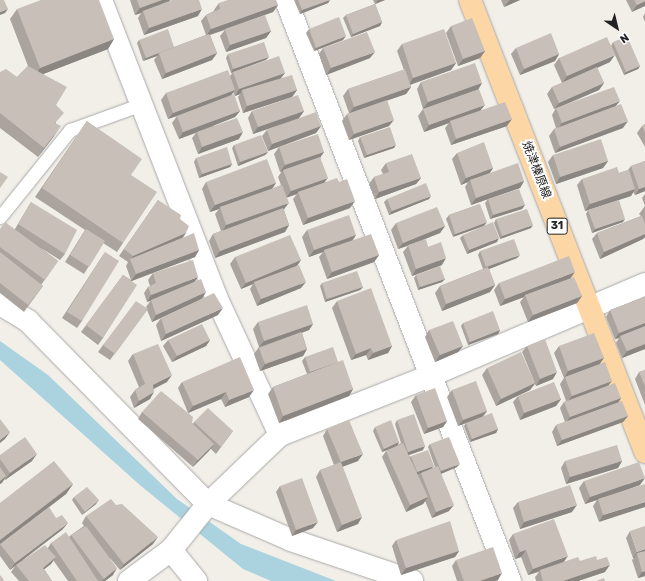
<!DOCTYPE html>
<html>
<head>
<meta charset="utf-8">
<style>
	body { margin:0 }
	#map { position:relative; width:645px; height:581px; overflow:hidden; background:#f2efe9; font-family:Rubik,"Noto Sans JP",sans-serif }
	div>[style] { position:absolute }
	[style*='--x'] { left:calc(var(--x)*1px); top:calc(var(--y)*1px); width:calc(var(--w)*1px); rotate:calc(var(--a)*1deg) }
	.water>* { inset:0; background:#aad3df }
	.roads { filter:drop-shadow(0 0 1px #a9a9a9) drop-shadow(0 0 1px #a9a9a9) }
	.service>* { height:13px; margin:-6.5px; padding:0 6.5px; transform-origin:6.5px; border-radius:6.5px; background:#fff }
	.minor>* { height:22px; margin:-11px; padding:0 11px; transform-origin:11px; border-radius:11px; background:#fff }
	.primary>* { height:22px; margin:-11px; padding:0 11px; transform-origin:11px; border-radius:11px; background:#fcd6a4 }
	.wall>* { inset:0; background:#aba49e }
	.shaded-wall>* { inset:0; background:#8b8681 }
	.building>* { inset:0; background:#c7bfb8 }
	span { translate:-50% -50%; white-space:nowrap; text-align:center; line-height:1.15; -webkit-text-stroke:4px #fff; paint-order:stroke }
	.shield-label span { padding:1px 3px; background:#fff; border:1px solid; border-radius:3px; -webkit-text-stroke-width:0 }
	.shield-label { font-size:11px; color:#222; font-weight:700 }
	.street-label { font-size:12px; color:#222 }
	.north { position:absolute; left:597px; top:8px; width:40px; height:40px; -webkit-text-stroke:3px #fff; paint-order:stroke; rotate:145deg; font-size:11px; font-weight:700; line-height:16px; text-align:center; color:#222 }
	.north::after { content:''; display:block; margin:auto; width:14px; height:18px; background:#222; clip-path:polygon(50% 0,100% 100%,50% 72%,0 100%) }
</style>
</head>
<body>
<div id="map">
	<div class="water">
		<div style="clip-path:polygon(0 341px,48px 375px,177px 499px,241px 544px,336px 581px,271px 581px,243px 569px,141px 486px,0 360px)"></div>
	</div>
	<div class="roads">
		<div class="service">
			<div style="--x:0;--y:217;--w:112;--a:-51.2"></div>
			<div style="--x:70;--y:130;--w:77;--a:-19.9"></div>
		</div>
		<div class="minor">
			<div style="--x:101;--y:0;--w:321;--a:68.8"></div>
			<div style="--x:217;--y:299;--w:150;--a:65.1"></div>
			<div style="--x:286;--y:0;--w:623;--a:68.92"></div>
			<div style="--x:0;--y:304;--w:33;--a:31"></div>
			<div style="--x:28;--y:321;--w:257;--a:45.5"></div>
			<div style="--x:208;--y:504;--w:90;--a:23.4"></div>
			<div style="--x:291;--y:540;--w:128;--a:18.7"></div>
			<div style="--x:171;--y:550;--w:40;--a:51"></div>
			<div style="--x:129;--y:581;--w:52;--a:-36.4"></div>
			<div style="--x:171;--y:550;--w:59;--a:-51.2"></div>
			<div style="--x:208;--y:504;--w:100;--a:-43.8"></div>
			<div style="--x:280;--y:435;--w:163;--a:-21.5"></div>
			<div style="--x:432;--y:375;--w:232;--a:-23.1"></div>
		</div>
		<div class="primary">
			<div style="--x:470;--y:0;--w:485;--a:68.8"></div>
		</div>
	</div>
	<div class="wall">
		<div style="clip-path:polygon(130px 0,170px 0,170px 1px,198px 16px,144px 35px,138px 18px,141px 13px,135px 15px)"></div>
		<div style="clip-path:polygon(294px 0,330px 0,328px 3px,300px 14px)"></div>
		<div style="clip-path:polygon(373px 0,385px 0,375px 4px,382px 22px,380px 26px,351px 37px,343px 18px,346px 15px,375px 4px)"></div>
		<div style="clip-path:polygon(501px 0,520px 0,504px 7px)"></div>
		<div style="clip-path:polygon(626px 0,645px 0,632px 12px)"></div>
		<div style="clip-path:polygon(219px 3px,278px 5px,273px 12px,246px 22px,271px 31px,266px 38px,226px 52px,220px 36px,225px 30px,210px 35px,217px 53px,212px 60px,162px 79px,154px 60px,157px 56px,143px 61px,137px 43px,139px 40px,174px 47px,206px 35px,201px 21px,206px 15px,214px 11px,214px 10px)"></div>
		<div style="clip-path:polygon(17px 9px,114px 39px,108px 49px,43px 74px,56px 105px,56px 124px,54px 136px,38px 157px,0 128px,0 72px,17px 77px,28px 66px,10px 19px)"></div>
		<div style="clip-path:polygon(645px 13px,645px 22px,643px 17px)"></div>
		<div style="clip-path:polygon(451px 26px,485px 51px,480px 58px,458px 66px,446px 33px)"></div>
		<div style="clip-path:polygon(309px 29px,343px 40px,314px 51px,306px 33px)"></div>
		<div style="clip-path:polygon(613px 42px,640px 66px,638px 69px,624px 75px,611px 46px)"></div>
		<div style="clip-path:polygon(402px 44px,456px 63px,451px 70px,410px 85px,411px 87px,406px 94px,387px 100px,389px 126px,349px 140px,342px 121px,347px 114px,349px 113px,343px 96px,348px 89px,404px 70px,397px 51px)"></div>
		<div style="clip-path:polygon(323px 48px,370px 58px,326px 75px,319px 54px)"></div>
		<div style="clip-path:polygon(516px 48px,559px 54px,555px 61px,520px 75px,511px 54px)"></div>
		<div style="clip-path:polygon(228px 54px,269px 57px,231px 73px,226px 58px)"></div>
		<div style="clip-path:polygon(559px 58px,610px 62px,597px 68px,604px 83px,599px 90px,558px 108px,616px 106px,623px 128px,555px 153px,549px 136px,554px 129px,556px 128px,552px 115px,556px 108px,554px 109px,547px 94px,552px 87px,562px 83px,554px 65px)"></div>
		<div style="clip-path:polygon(233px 72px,285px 73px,281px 78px,297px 90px,292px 97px,243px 113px,238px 97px,240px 94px,235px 96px,233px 92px,231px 95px,240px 111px,235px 117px,213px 126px,239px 139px,198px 154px,192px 138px,196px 133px,179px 139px,172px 123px,177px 116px,184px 114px,168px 119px,161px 100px,166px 93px,230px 76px)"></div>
		<div style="clip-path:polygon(421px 82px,482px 83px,478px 89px,481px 110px,507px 126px,451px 145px,445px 128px,449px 123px,424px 132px,418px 116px,423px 109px,417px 89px)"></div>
		<div style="clip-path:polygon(252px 111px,304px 111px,299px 118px,321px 126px,316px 133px,268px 151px,262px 136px,267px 130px,289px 122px,253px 134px,248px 118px)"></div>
		<div style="clip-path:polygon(87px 121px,131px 175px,123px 243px,117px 252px,103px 243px,84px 274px,65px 262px,85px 230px,35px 197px)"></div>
		<div style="clip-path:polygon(645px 124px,645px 147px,637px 133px,642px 126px)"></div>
		<div style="clip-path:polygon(360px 137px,394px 148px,364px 158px,358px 141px)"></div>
		<div style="clip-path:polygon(234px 145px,268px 152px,265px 155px,238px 166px,232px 148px)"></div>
		<div style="clip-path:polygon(279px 147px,324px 152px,320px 157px,325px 182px,339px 182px,350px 208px,303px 225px,293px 199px,297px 194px,287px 197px,284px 210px,289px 225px,285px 232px,215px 258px,209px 241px,213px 234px,221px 231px,215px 214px,219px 209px,210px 212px,202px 189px,206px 182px,276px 183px,272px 189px,281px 185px,278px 177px,282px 171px,280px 172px,274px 154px)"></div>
		<div style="clip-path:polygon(457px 153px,493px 168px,490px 173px,524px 181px,520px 188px,471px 205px,465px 187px,468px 182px,461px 185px,452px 159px)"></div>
		<div style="clip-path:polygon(553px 155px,608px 161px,603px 168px,556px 184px,548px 162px)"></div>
		<div style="clip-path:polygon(196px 158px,232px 164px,230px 167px,199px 178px,194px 162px)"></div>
		<div style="clip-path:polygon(645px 161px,645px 191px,635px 195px,633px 192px,631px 196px,585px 211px,577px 185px,582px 179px,619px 173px,628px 170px,631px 166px)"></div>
		<div style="clip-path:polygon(386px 163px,421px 178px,416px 184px,375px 199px,369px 184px,374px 177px,383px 174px,381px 170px)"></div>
		<div style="clip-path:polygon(645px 194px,645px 237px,643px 239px,600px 259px,592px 239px,597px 233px,641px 216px,639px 214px,645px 206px,642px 198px)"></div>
		<div style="clip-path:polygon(387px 199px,429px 199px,389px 215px,384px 202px)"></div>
		<div style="clip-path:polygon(488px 199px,525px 205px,522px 209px,490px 219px,485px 203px)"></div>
		<div style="clip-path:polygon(158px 200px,180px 219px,186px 233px,182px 238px,199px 250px,195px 257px,132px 281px,103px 338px,98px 345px,81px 332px,123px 275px,131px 280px,126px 266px,128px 262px,119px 256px)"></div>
		<div style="clip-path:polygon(31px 202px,65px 254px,60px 260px,41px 248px,58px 261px,41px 285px,43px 286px,24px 312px,0 293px,0 229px,15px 229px)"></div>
		<div style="clip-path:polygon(480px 204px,453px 237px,446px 219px,449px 215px)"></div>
		<div style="clip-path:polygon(588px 210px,623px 222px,592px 233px,586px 214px)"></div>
		<div style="clip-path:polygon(496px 219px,531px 228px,500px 239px,494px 223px)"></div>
		<div style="clip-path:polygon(396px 223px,445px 226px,440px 233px,423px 240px,442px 265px,412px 276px,403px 252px,408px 246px,398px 249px,391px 230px)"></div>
		<div style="clip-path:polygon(307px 230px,356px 235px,353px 240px,379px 255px,374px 262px,327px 279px,319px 257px,323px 252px,309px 257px,302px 237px)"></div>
		<div style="clip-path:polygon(463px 235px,497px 242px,467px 254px,460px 238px)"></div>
		<div style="clip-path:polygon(480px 251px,517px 258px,489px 269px,495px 285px,490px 292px,442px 311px,435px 293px,440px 286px,483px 269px,478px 255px)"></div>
		<div style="clip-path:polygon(105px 252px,82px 321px,77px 328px,62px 318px)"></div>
		<div style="clip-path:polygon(235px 257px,301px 260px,297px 266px,301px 288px,257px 306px,250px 289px,253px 284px,241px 289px,230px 264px)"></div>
		<div style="clip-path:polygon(153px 273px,195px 282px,202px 299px,152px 322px,147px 310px,110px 360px,98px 352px,103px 345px,147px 308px,146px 307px,151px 300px,157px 298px,147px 302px,144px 293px,148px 287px,150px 286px,148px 280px)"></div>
		<div style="clip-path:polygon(416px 275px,445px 279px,442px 282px,418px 290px,414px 278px)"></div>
		<div style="clip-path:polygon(571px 278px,582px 296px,577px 303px,528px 322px,520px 302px,524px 297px,500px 306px,494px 290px,499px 283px)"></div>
		<div style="clip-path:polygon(322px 283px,363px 287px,360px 290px,325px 302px,320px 286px)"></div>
		<div style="clip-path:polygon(645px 297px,645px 349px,622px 358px,616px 343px,619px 338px,615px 339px,606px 317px,610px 310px)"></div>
		<div style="clip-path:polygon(337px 301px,392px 346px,388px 353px,368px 360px,366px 355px,351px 360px,332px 308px)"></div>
		<div style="clip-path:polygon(218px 315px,161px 341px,156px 325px,161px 318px)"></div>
		<div style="clip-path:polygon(258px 322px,313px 324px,309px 330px,302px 333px,307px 349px,303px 356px,260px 371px,254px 354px,259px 347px,253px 329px)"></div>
		<div style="clip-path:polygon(463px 323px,500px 330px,498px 334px,468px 345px,461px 326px)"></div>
		<div style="clip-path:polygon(429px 330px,463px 346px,458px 352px,435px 362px,425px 337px)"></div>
		<div style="clip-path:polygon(168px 340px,210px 340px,206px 346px,172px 362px,163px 346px)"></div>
		<div style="clip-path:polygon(527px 346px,553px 379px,536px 386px,535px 384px,530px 390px,496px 406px,482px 375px,487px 368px,534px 381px,522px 352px)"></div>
		<div style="clip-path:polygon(559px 346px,604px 358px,599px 364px,609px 385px,621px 398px,618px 402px,628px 416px,623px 422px,557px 446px,552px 432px,556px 425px,565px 422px,560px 408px,564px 402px,566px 401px,560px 384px,564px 378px,554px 353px)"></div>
		<div style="clip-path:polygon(133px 354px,167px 382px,154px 389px,150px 399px,134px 408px,130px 397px,135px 390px,139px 387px,128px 361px)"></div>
		<div style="clip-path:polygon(305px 357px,338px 362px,353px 389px,349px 396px,279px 423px,268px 394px,273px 387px,307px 374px,302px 361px)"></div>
		<div style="clip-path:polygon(645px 370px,645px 405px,635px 379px,639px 372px)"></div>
		<div style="clip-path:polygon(182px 382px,249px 397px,225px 407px,221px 399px,188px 413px,178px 388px)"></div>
		<div style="clip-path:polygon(452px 390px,487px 411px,483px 417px,498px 429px,496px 433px,470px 442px,464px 426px,466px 423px,458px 426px,447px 397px)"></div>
		<div style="clip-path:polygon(416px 395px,447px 421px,443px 427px,424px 434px,411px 402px)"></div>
		<div style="clip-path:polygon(518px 396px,561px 399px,556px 406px,520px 420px,513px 402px)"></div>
		<div style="clip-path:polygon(142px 412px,192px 423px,193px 424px,194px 422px,233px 431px,216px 454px,210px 448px,193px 467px,138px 419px)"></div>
		<div style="clip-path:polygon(397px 420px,423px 450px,409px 455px,410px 457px,411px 456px,432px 468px,435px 467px,428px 447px,430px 444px,457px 467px,441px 474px,449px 511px,432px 518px,425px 501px,423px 504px,406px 512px,382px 457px,386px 451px,401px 443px,395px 424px)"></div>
		<div style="clip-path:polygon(375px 427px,399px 442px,397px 446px,382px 452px,373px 431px)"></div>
		<div style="clip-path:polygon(327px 429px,358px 461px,342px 467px,358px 524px,337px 532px,316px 477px,320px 470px,334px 465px,323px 436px)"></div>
		<div style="clip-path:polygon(0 455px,32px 461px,5px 480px,5px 479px,0 484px)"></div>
		<div style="clip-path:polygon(565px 461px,622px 461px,618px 468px,566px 484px,561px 468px)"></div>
		<div style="clip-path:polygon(584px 481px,640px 485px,624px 491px,599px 522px,593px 506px,597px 500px,585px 504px,579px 488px)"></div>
		<div style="clip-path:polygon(73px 484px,66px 494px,32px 520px,63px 529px,23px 560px,48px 548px,51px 543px,69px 537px,71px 535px,84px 526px,82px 523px,86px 516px,116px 505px,153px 544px,120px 570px,110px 558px,113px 575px,105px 581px,68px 581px,53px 560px,51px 564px,44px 569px,52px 581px,19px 581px,11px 572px,15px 566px,10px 570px,0 556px,0 503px)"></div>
		<div style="clip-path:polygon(280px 486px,313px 528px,292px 536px,276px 492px)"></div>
		<div style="clip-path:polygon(74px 497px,96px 504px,82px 515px,72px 500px)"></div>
		<div style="clip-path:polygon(518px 502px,572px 512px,520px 529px,513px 508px)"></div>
		<div style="clip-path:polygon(630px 531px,645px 576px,638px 578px,632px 560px,634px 558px,633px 558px,626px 538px)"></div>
		<div style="clip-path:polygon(513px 534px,563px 562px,597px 560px,605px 572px,578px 581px,536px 581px,535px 577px,539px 572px,528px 575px,521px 557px,515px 559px,509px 540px)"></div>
		<div style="clip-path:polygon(396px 540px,459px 551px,455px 557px,401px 575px,392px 546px)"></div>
		<div style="clip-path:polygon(456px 560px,498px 580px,495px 581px,457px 581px,452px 566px)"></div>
	</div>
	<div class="shaded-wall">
		<div style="clip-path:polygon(162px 0,170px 0,169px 2px,143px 11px,141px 13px,135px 15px,140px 8px)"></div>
		<div style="clip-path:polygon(330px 0,328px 3px,300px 14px,302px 10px)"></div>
		<div style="clip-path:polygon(378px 0,385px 0,375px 4px)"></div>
		<div style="clip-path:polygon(510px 0,520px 0,504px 7px,509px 1px)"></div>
		<div style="clip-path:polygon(645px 1px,645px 6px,632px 12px,637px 5px)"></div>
		<div style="clip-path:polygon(278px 5px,273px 12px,206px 36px,211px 29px)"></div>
		<div style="clip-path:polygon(8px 9px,5px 13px,0 15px,0 12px)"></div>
		<div style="clip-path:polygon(202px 9px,198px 16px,144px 35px,149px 28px)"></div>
		<div style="clip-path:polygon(382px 22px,380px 26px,351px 37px,353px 34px)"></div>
		<div style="clip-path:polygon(271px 31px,266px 38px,226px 52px,230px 45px)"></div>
		<div style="clip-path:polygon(346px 36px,343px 40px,314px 51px,316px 48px)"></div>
		<div style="clip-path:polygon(114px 39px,108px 49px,33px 78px,40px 68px)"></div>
		<div style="clip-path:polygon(174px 47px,159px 53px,157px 56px,143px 61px,146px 58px)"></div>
		<div style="clip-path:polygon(485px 51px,480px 58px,458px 66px,463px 59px)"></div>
		<div style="clip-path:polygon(375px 52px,370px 58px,326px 75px,331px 68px)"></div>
		<div style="clip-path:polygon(217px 53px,212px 60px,162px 79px,166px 73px)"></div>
		<div style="clip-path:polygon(559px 54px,555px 61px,520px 75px,524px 69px)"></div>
		<div style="clip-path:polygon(615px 55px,610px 62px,562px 83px,567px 76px)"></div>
		<div style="clip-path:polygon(269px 57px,266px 60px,231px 73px,233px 69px)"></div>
		<div style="clip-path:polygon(456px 63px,451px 70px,409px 85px,413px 78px)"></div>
		<div style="clip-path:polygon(640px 66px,638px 69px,624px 75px,626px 72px)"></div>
		<div style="clip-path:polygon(285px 73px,280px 79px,242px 90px,240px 94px,235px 96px,239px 89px)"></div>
		<div style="clip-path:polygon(482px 83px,478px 90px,423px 109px,428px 102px)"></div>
		<div style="clip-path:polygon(604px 83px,599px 90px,554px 109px,559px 103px)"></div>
		<div style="clip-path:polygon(411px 87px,406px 94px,349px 114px,354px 107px)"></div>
		<div style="clip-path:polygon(235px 90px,230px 97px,168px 119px,173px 113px)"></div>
		<div style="clip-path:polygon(297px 90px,292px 97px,243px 113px,247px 106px)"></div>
		<div style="clip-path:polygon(620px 101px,615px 107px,557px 130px,562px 123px)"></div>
		<div style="clip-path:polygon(485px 105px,480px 111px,450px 121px,449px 123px,424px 132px,429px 125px)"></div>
		<div style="clip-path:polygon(240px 111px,235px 117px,179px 139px,183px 132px)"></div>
		<div style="clip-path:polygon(304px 111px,299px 118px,253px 134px,258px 127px)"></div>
		<div style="clip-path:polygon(512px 119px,507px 126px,451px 145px,456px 139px)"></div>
		<div style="clip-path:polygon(394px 120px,389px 126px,349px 140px,354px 134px)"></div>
		<div style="clip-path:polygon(628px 121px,623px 128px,555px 153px,560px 147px)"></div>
		<div style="clip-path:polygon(61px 126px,54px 136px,38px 157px,44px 148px)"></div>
		<div style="clip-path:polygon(321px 126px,316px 133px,268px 151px,272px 144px)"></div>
		<div style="clip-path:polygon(243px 132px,239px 139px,198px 154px,202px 147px)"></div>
		<div style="clip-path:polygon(396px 145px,394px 148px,364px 158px,367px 155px)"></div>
		<div style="clip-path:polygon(268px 152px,265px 155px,238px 166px,240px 162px)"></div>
		<div style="clip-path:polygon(324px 152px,320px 158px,280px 172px,285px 165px)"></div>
		<div style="clip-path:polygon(608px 161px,603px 168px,556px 184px,560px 177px)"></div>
		<div style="clip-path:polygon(232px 164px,230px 167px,199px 178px,202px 174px)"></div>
		<div style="clip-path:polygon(493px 168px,489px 174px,470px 180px,468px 182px,461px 185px,466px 178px)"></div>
		<div style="clip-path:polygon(328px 178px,323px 184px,298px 192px,297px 194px,286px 198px,291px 191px)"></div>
		<div style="clip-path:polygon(421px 178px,416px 184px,375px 199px,379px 192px)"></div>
		<div style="clip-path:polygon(524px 181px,520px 188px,471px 205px,476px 198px)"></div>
		<div style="clip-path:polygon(276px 183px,271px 190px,220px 207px,219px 209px,210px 212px,215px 205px)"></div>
		<div style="clip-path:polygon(645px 187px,645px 191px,635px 195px,639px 189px)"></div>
		<div style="clip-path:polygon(635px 189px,631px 196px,585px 211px,590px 204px)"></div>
		<div style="clip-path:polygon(431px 196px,429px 199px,389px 215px,392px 211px)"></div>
		<div style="clip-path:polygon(355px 201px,350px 208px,303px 225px,308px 218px)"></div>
		<div style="clip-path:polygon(289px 203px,284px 209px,222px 232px,226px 225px)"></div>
		<div style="clip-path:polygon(525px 205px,522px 209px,490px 219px,493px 215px)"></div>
		<div style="clip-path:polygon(625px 219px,623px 222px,592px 233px,595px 229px)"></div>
		<div style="clip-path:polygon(487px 222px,484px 226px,453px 237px,455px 234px)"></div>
		<div style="clip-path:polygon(289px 225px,285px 232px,215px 258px,220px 251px)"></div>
		<div style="clip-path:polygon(533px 225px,531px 228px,500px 239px,502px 236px)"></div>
		<div style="clip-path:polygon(445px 226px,440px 233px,398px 249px,403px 243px)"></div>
		<div style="clip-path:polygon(186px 233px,181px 240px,131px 260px,133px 256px)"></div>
		<div style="clip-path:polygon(645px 234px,645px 237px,643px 239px,600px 259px,604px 252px)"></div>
		<div style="clip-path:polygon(356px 235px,351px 242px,324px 250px,323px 252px,309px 257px,314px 250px)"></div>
		<div style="clip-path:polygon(499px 238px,497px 242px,467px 254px,469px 250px)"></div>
		<div style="clip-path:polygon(199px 250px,195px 257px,131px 281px,136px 274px)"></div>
		<div style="clip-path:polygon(379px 255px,374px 262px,327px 279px,332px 272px)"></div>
		<div style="clip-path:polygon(520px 255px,517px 258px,484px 271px,486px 267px)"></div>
		<div style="clip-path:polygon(446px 258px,442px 265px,412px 276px,416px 269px)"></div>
		<div style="clip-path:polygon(301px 260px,296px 267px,254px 282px,253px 284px,241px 289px,246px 283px)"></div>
		<div style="clip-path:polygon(575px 272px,570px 279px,525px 295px,524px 297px,500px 306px,505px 299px)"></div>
		<div style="clip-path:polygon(198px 277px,194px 283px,147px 302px,151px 295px)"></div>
		<div style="clip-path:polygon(445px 279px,442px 282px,418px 290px,420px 287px)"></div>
		<div style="clip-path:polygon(306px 282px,301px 288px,257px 306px,261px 299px)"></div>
		<div style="clip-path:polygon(495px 285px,490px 292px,442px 311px,446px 304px)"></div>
		<div style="clip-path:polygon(363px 287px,360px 290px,325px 302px,327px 299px)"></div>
		<div style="clip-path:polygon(206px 292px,202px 299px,152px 322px,156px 315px)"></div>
		<div style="clip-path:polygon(582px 296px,577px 303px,528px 322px,533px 315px)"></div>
		<div style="clip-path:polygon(223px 308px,218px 315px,161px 341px,166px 334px)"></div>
		<div style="clip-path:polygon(645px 323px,645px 327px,620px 336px,619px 338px,615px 339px,619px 333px)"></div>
		<div style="clip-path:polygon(313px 324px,309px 330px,259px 347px,264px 341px)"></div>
		<div style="clip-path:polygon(500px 330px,498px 334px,468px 345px,470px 342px)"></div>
		<div style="clip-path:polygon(210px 340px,206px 346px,172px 362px,177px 356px)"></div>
		<div style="clip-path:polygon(645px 344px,645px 349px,622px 358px,627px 351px)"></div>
		<div style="clip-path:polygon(392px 346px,388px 353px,368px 360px,373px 353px)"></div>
		<div style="clip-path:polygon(463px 346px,458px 352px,435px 362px,440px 355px)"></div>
		<div style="clip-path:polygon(371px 348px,366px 355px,351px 360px,356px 354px)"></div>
		<div style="clip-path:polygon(307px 349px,303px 356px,260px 371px,265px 364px)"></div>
		<div style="clip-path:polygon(604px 358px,599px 365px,565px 377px,564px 378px,568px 371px)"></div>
		<div style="clip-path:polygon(338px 362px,307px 375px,310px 372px)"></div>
		<div style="clip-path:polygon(557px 372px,553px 379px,536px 386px,540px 379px)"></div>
		<div style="clip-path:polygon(172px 375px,167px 382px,148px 391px,153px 385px)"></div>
		<div style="clip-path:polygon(612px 381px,607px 387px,567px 402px,572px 396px)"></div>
		<div style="clip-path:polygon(535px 383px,530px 390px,496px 406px,501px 399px)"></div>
		<div style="clip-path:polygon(353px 389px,349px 396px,279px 423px,283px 416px)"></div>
		<div style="clip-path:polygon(254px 390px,249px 397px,225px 407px,229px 400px)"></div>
		<div style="clip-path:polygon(154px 392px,150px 399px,134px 408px,139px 401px)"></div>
		<div style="clip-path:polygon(226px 392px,221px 399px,188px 413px,193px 406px)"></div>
		<div style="clip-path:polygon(621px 398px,617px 405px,565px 424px,570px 417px)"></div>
		<div style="clip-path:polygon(561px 399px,556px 406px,520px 420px,524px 413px)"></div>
		<div style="clip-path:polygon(487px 411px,482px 417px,458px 426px,463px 420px)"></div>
		<div style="clip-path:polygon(628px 416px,623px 422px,557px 446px,562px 440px)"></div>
		<div style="clip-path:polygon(447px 421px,443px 427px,424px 434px,428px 428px)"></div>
		<div style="clip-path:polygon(498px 429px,496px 433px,470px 442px,472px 439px)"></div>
		<div style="clip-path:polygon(10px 432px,5px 439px,0 443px,0 440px)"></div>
		<div style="clip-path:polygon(399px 442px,397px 446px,382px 452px,384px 449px)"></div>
		<div style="clip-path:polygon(214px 444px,209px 451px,193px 467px,198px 460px)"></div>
		<div style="clip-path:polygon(425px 446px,423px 450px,406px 456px,408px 452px)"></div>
		<div style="clip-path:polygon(37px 454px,32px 461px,5px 480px,10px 473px)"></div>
		<div style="clip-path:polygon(363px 454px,358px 461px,336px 469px,341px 462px)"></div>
		<div style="clip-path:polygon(622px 461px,618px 468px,566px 484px,570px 477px)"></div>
		<div style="clip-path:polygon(460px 464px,457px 467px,438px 475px,441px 471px)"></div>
		<div style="clip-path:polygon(434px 466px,431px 469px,414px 476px,417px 472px)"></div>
		<div style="clip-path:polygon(6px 476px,2px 483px,0 484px,0 481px)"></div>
		<div style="clip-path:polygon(645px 478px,640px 485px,585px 504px,590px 497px)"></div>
		<div style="clip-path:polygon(73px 484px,66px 494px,1px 544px,0 544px,0 540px)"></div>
		<div style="clip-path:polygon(428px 497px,423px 504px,406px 512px,410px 505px)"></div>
		<div style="clip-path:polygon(99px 500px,96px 504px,82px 515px,85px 512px)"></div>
		<div style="clip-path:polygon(645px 502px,645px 507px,599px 522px,603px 515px)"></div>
		<div style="clip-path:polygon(454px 505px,449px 511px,432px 518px,436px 512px)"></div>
		<div style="clip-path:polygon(577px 505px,572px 512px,520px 529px,524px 522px)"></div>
		<div style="clip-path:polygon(362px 517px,358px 524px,337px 532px,342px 525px)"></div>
		<div style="clip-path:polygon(318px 522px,313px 528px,292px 536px,296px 530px)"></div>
		<div style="clip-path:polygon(68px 523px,63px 529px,16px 565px,10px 570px,15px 563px)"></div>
		<div style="clip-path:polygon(158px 537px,153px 544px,120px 570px,124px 564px)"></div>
		<div style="clip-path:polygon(645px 549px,645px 554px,637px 553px,634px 558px,633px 558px,637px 552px)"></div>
		<div style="clip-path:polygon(526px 550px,521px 557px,515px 559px,520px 552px)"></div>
		<div style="clip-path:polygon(459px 551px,455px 557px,401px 575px,406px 568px)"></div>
		<div style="clip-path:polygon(568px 556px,563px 563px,540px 570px,539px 571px,528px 575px,533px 569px)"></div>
		<div style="clip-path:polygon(56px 557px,51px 564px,38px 574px,43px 568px)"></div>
		<div style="clip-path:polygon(610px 565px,605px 572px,578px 581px,563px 581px)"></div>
		<div style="clip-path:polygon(117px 568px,113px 575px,105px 581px,102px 581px,104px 579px)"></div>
		<div style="clip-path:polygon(645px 571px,645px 576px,638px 578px,642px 572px)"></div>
		<div style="clip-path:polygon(502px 573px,498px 580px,495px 581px,480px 581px)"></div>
	</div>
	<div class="building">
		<div style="clip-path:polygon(0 0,4px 0,8px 9px,0 12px)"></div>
		<div style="clip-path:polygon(41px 0,99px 0,114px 39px,40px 68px,17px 9px)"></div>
		<div style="clip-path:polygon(137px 0,162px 0,140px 8px)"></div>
		<div style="clip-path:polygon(172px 0,199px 0,202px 9px,149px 28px,143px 11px)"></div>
		<div style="clip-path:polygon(228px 0,276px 0,278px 5px,211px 29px,206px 15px,220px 9px,219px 3px)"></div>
		<div style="clip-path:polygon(298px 0,330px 0,302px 10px)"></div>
		<div style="clip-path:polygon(634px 0,645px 0,645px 1px,637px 5px)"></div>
		<div style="clip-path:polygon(375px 4px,382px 22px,353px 34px,346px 15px)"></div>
		<div style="clip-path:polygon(265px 15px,271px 31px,230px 45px,225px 29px)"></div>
		<div style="clip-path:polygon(339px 17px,346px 36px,316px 48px,309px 29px)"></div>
		<div style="clip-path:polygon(472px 18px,485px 51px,463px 59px,451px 26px)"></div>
		<div style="clip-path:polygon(168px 29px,174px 47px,146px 58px,139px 40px)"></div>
		<div style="clip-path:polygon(444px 29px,456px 63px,413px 78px,402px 44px)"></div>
		<div style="clip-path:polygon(367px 32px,375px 52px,331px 68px,323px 48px)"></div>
		<div style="clip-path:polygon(551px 33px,559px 54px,524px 69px,516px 48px)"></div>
		<div style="clip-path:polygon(209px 34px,217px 53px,166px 73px,159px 53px)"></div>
		<div style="clip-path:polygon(627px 36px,640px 66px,626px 72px,613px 42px)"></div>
		<div style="clip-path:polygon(607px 37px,615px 55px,567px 76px,559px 58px)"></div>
		<div style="clip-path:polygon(264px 42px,269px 57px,233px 69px,228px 54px)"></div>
		<div style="clip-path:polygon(279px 56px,285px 73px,239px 89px,233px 72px)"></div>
		<div style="clip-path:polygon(475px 63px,482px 83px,428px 102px,421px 82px)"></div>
		<div style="clip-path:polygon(28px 66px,67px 87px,56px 105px,64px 113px,55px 123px,61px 126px,44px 148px,0 113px,0 72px,6px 69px,17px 77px)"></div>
		<div style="clip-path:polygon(597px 67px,604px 83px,559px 103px,552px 87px)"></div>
		<div style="clip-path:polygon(405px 69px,411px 87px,354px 107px,348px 89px)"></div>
		<div style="clip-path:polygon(228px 70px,235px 90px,173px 113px,166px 93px)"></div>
		<div style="clip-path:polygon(292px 75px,297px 90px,247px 106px,242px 90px)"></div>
		<div style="clip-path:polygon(614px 87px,620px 101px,562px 123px,556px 108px)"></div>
		<div style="clip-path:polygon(479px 89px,485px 105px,429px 125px,423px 109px)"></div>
		<div style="clip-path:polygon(234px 94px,240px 111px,183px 132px,177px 116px)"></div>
		<div style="clip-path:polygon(298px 95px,304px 111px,258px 127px,252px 111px)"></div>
		<div style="clip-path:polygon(387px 100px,394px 120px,354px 134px,347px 114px)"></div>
		<div style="clip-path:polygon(505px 102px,512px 119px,456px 139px,450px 121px)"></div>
		<div style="clip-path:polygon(621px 104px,628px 121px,560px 147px,554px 129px)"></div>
		<div style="clip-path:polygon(316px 112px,321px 126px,272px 144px,267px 130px)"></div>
		<div style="clip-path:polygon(237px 118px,243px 132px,202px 147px,197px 132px)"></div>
		<div style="clip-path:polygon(87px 121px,142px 159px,131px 175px,157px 192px,123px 243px,42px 188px)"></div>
		<div style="clip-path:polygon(645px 124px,645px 132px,642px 126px)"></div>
		<div style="clip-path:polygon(390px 127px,396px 145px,367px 155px,360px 137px)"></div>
		<div style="clip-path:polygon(318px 134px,324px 152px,285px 165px,279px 147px)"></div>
		<div style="clip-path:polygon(261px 135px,268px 152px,240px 162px,234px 145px)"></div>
		<div style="clip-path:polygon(601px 139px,608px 161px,560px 177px,553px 155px)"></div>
		<div style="clip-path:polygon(484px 142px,493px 168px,466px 178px,457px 153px)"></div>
		<div style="clip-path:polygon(227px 147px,232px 164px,202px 174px,196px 158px)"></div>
		<div style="clip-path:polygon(412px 154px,421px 178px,379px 192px,374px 177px,389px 172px,386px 163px)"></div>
		<div style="clip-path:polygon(320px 157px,328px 178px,291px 191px,283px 170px)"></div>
		<div style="clip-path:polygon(267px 159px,276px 183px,215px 205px,206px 182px)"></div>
		<div style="clip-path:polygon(645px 161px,645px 187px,639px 189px,631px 166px)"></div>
		<div style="clip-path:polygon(518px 163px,524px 181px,476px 198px,470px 180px)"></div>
		<div style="clip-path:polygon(617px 167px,619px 173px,629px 170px,635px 189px,590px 204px,582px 179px)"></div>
		<div style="clip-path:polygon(0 172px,8px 177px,0 188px)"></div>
		<div style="clip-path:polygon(337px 178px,339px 182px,347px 179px,355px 201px,308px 218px,298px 192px)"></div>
		<div style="clip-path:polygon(426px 183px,431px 196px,392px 211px,387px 199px)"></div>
		<div style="clip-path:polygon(282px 185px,289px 203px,226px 225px,220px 207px)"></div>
		<div style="clip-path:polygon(519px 189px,525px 205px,493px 215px,488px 199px)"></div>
		<div style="clip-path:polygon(158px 200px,181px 215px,180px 219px,189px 226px,186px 233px,133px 256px,124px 249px)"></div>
		<div style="clip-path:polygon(619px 200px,625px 219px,595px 229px,588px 210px)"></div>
		<div style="clip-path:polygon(31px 202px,77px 230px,65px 254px,18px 224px)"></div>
		<div style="clip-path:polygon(480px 204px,487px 222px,455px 234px,449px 215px)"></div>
		<div style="clip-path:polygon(437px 207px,445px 226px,403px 243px,396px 223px)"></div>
		<div style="clip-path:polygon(283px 208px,289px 225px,220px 251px,213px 234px)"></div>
		<div style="clip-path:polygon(527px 209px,533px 225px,502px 236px,496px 219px)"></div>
		<div style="clip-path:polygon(349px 215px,356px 235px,314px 250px,307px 230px)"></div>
		<div style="clip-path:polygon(642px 216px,645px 224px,645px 234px,604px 252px,597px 233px)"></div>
		<div style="clip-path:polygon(5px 222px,58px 261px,45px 280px,0 247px,0 229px)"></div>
		<div style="clip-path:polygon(493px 222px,499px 238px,469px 250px,463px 235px)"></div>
		<div style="clip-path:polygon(86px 229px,105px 241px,89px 267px,70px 255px)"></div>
		<div style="clip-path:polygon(194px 233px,199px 250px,136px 274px,130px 259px)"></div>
		<div style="clip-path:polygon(371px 234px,379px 255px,332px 272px,324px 250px)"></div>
		<div style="clip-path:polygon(290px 235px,301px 260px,246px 283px,235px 257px)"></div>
		<div style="clip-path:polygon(426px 239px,428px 247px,441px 242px,446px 258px,416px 269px,408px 245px)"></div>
		<div style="clip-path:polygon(514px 239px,520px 255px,486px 267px,480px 251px)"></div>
		<div style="clip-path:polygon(0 252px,43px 286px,28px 305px,0 283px)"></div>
		<div style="clip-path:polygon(105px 252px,119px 261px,82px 321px,67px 312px)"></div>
		<div style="clip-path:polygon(569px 256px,575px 272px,505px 299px,499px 283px)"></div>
		<div style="clip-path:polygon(193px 260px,198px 277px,151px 295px,148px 287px,156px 283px,153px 273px)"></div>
		<div style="clip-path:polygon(299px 265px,306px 282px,261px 299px,254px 282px)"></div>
		<div style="clip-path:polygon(440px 266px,445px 279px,420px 287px,416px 275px)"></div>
		<div style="clip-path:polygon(488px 267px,495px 285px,446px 304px,440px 286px)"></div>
		<div style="clip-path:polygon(357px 271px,363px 287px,327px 299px,322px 283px)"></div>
		<div style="clip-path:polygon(123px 275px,137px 285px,103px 338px,86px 325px)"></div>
		<div style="clip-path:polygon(574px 277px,582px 296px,533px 315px,525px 295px)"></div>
		<div style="clip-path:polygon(201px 279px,206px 292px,156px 315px,151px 300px)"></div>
		<div style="clip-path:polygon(371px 288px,392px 346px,373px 353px,371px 348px,356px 354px,337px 301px)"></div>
		<div style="clip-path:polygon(214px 293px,223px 308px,166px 334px,161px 318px)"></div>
		<div style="clip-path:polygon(645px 297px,645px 323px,619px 333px,610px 310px)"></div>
		<div style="clip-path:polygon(136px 301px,148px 309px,115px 354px,103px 345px)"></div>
		<div style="clip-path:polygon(307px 305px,313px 324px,264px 341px,258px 322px)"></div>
		<div style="clip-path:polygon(493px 311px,500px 330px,470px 342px,463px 323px)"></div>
		<div style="clip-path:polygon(453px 321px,463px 346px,440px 355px,429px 330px)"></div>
		<div style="clip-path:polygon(202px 324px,210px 340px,177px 356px,168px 340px)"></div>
		<div style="clip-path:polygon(645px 326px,645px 344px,627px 351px,620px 336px)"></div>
		<div style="clip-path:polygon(301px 332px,307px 349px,265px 364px,259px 348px)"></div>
		<div style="clip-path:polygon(594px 333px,604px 358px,568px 371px,559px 346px)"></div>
		<div style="clip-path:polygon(545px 339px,557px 372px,540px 379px,527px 346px)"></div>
		<div style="clip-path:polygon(158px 344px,172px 375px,153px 385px,154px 392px,139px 401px,135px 390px,145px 384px,133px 354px)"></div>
		<div style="clip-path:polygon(333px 347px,338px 362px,310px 372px,305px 357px)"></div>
		<div style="clip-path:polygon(521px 352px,535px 383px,501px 399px,487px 368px)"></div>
		<div style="clip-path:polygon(240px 357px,254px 390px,229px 400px,226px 392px,193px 406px,182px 382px)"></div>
		<div style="clip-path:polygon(343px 360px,353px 389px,283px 416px,273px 387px)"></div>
		<div style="clip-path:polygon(605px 362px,612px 381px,572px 396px,565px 377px)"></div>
		<div style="clip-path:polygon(645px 370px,645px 386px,639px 372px)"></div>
		<div style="clip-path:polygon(476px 381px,487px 411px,463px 420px,452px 390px)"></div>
		<div style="clip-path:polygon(554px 382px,561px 399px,524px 413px,518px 396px)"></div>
		<div style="clip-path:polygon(615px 383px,621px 398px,570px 417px,564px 402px)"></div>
		<div style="clip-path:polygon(435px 388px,447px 421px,428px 428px,416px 395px)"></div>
		<div style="clip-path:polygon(161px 391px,193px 417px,192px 423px,214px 444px,198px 460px,142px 412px)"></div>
		<div style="clip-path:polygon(622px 401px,628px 416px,562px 440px,556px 425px)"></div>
		<div style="clip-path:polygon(208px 408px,233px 431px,221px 447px,194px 422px)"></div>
		<div style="clip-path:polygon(492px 413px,498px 429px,472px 439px,466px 423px)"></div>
		<div style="clip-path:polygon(414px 414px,425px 446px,408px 452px,397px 420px)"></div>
		<div style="clip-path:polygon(0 419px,10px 432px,0 440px)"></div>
		<div style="clip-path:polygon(349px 420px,363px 454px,341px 462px,362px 517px,342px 525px,320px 470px,341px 462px,327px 429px)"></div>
		<div style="clip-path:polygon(391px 420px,399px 442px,384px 449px,375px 427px)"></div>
		<div style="clip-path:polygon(25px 437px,37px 454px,10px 473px,0 459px,0 455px)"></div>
		<div style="clip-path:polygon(449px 437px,460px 464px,441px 471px,430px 444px)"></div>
		<div style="clip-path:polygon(403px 443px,428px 497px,410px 505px,386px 451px)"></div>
		<div style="clip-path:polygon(617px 445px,622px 461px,570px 477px,565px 461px)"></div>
		<div style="clip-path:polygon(428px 450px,434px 466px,417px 472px,411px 456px)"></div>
		<div style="clip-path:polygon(54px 461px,73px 484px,0 540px,0 503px)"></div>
		<div style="clip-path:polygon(639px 462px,645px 478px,590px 497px,584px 481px)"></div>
		<div style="clip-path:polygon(438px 466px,454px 505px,436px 512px,421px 473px)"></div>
		<div style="clip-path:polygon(0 467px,6px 476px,0 481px)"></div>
		<div style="clip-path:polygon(302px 478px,318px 522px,296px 530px,280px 486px)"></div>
		<div style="clip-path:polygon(645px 484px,645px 502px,603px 515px,598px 499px)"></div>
		<div style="clip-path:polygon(570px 485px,577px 505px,524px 522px,518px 502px)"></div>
		<div style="clip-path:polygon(87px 487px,99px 500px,85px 512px,74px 497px)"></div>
		<div style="clip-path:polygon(111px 499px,116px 505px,122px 504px,158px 537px,124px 564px,86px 516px)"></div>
		<div style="clip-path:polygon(49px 507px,56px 518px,62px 515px,68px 523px,15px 563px,0 544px)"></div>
		<div style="clip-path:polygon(554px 519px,568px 556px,533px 569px,526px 550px,520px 552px,513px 534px)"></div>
		<div style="clip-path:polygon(450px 521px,459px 551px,406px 568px,396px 540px)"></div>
		<div style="clip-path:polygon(86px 526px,117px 568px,104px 579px,71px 535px)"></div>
		<div style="clip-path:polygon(645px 526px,645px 549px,637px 552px,630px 531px)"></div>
		<div style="clip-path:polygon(66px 532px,98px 581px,77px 581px,51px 543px)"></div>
		<div style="clip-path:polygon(45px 545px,56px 557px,43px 568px,52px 581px,29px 581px,16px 565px)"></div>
		<div style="clip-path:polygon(493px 547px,502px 573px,480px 581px,464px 581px,456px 560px)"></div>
		<div style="clip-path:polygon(645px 551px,645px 571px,642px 572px,637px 553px)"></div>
		<div style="clip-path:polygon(596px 556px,597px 560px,607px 557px,610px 565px,563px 581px,543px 581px,540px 570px,578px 557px,580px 561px)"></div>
		<div style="clip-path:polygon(0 575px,4px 580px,3px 581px,0 581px)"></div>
		<div style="clip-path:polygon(604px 578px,605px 581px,596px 581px)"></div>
	</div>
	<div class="shield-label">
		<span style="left:557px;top:226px">31</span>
	</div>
	<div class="street-label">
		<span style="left:536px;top:170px;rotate:69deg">焼津榛原線</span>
	</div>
	<div class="north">N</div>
</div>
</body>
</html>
